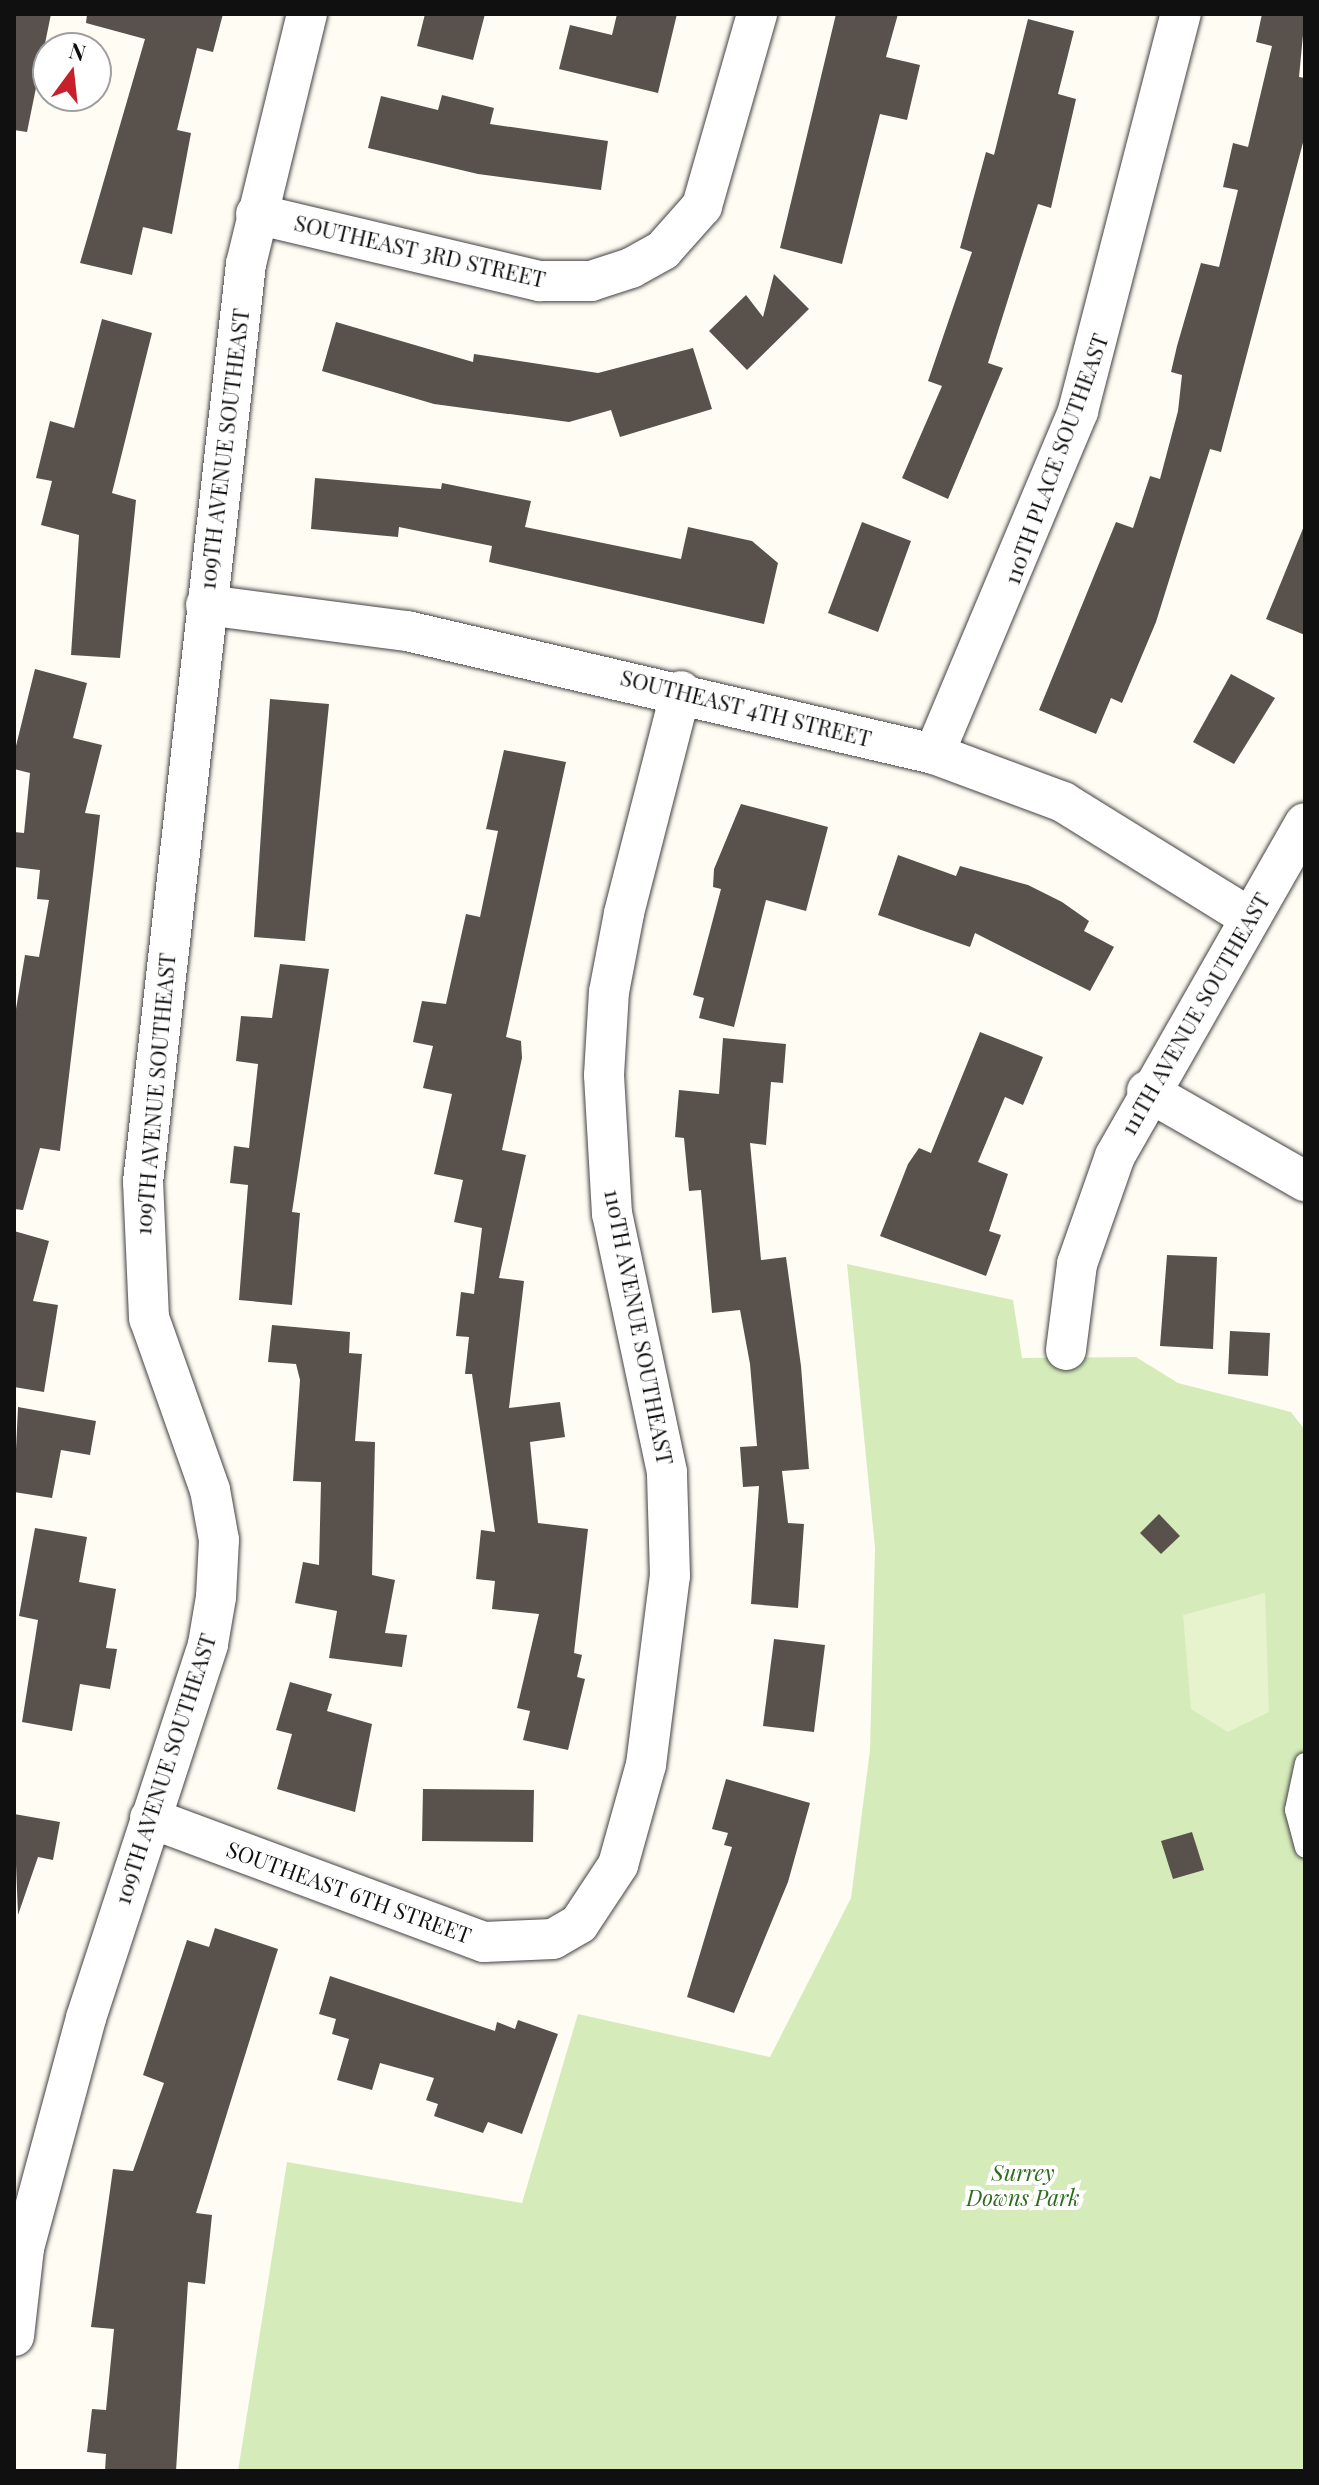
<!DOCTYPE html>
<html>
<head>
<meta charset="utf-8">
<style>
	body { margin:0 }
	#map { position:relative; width:1319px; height:2485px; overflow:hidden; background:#fffcf3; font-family:"Playfair Display",serif }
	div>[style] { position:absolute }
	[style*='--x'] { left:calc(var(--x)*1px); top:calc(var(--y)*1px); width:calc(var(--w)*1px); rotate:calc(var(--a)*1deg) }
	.green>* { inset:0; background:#d5ecba }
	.pitch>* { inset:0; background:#e6f3cc }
	.building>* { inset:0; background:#59514c }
	.roads { filter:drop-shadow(0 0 2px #434343) drop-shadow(0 0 2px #434343) }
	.service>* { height:20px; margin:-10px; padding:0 10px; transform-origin:10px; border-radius:10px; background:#fff }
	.minor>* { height:40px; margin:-20px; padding:0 20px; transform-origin:20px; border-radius:20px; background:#fff }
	span { translate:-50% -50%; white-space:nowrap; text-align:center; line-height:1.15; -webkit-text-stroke:8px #fff; paint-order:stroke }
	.street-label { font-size:22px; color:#101010 }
	.park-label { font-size:22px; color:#2e6c1c; font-style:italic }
	.frame { position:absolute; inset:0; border:16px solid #101010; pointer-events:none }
	.north { position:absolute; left:32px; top:32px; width:80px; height:80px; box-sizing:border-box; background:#fff; border:2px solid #9f9f9f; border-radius:50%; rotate:15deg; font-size:22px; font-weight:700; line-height:32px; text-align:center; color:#101010 }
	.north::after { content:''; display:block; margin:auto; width:28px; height:36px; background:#c8202b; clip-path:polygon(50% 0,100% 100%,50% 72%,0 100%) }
</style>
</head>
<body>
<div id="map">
	<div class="green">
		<div style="clip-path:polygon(847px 1264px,1013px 1300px,1022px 1358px,1136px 1357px,1178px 1383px,1291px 1412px,1305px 1430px,1305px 2471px,238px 2471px,287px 2162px,522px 2203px,578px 2014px,770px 2057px,851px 1898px,870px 1750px,875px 1548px)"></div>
	</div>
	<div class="pitch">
		<div style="clip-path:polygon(1265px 1593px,1269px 1712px,1228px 1732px,1191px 1709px,1183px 1615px)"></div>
	</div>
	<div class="building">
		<div style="clip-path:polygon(14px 14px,51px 14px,27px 132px,14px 130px)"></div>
		<div style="clip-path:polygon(87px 14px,223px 14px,213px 52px,197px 48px,177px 130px,191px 133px,172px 234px,143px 227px,132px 275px,80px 263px,145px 39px,86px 23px)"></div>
		<div style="clip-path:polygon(425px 14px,485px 14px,473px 60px,417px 46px)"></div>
		<div style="clip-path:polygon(617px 14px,677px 14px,658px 93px,559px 69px,570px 25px,612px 35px)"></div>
		<div style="clip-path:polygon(836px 14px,898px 14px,886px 57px,920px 65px,907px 120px,880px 114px,842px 264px,780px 248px)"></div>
		<div style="clip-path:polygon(1262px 14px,1305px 14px,1299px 77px,1305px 78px,1305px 135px,1221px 452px,1210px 449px,1156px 622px,1122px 703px,1111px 698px,1096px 734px,1039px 710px,1116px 522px,1133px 528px,1150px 476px,1160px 479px,1178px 411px,1182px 375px,1171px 372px,1177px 346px,1201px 263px,1219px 267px,1238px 190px,1223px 187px,1233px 143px,1248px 147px,1272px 46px,1256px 42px)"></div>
		<div style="clip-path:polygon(1028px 19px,1074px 31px,1058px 94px,1076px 99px,1051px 208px,1038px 204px,988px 363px,1003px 368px,948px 499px,902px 478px,942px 386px,928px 381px,972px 252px,960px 248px,986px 152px,994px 155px)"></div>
		<div style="clip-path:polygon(442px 95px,494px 108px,490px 124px,608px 141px,601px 190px,478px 174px,368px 148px,381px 96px,438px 110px)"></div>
		<div style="clip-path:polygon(774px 274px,809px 309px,747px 370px,709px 331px,746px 295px,763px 317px)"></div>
		<div style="clip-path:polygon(102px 319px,152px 333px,112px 493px,136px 500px,120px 658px,71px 655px,79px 535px,41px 525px,52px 481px,36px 478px,50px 421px,74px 428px)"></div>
		<div style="clip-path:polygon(336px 322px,473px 362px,474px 354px,598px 373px,693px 348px,712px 409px,620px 437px,611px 410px,569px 422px,434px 404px,322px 371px)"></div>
		<div style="clip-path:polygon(315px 478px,441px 489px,442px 483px,531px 501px,525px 527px,681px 559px,688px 527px,752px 541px,778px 563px,764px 624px,489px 562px,492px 546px,399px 527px,398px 537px,311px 529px)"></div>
		<div style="clip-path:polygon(862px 522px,911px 541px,878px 632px,828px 613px)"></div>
		<div style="clip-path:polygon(1304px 526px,1305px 526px,1305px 635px,1266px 619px)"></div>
		<div style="clip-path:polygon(35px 669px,87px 683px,73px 738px,102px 745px,85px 813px,100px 815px,60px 1151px,40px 1148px,23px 1210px,14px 1209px,14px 1021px,25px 955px,39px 957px,49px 900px,37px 899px,40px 870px,14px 867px,14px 832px,24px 833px,30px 773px,14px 769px,14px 754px)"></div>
		<div style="clip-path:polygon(1231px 674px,1275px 698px,1234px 764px,1193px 742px)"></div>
		<div style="clip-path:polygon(270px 699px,329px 704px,305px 941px,254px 937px)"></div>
		<div style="clip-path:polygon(504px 750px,566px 762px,506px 1037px,521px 1041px,522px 1058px,502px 1150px,526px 1155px,499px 1278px,524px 1281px,509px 1408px,560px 1402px,565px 1437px,530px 1442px,538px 1523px,588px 1529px,574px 1653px,582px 1655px,577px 1677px,585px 1679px,568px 1750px,523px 1740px,530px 1711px,517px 1708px,539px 1614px,492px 1609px,495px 1581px,476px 1579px,481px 1530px,495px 1532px,472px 1374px,465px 1374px,469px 1337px,456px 1336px,461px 1292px,474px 1294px,482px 1228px,454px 1222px,463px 1180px,434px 1174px,452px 1094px,423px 1088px,433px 1046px,413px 1042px,422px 1001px,446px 1004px,466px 914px,480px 917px,498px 831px,486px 829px)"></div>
		<div style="clip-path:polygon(741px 804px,828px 827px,806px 911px,766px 900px,734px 1027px,699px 1018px,704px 998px,693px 995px,721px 889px,713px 887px,714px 869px)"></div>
		<div style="clip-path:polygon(898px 855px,956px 876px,960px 866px,1028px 885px,1062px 902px,1089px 921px,1084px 931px,1114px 947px,1090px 991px,975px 933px,970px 947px,878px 915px)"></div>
		<div style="clip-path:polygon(280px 964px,329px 969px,292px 1212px,300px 1213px,292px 1305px,239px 1300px,248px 1185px,230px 1183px,234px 1146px,249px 1148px,258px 1064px,236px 1061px,241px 1016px,272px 1018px)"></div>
		<div style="clip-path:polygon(980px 1032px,1043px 1057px,1023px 1105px,1005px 1097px,978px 1162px,1008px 1174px,989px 1231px,1001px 1235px,986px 1276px,880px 1236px,908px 1164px,919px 1148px,931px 1153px)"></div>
		<div style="clip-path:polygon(723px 1038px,786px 1044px,783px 1083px,771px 1082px,766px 1145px,750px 1143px,761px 1260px,786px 1257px,801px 1366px,809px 1469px,782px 1471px,788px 1523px,804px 1524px,798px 1608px,751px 1604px,759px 1486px,743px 1487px,740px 1447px,757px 1446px,750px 1364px,740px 1310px,712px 1313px,701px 1190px,689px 1191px,684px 1138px,675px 1137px,679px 1090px,719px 1094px)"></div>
		<div style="clip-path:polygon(14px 1231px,49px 1241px,33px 1301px,58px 1305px,44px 1392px,14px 1387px)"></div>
		<div style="clip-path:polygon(1167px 1255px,1217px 1257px,1213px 1349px,1160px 1346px)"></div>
		<div style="clip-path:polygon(272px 1325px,350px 1332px,349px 1353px,362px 1354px,355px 1441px,375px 1442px,372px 1575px,395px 1580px,385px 1633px,407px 1635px,402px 1667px,329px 1658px,337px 1611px,295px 1603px,303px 1562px,319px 1565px,321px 1482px,293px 1481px,300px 1380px,296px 1364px,268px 1362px)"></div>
		<div style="clip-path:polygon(1230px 1331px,1270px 1333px,1268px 1376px,1228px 1374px)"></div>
		<div style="clip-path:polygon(18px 1407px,96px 1421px,90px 1455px,61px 1450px,52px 1498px,14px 1492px)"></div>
		<div style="clip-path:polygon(1159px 1514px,1180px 1536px,1161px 1554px,1140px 1533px)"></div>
		<div style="clip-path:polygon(35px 1528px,87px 1537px,79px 1582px,116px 1589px,106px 1648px,117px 1649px,110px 1689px,80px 1684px,72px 1731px,22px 1722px,38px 1620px,19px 1616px)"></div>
		<div style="clip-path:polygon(774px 1639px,825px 1645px,814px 1732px,763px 1726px)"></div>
		<div style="clip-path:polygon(290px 1682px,332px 1694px,327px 1711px,372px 1724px,355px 1812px,277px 1789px,292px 1734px,276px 1730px)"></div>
		<div style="clip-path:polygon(726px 1779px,810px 1803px,788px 1882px,734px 2013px,687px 1997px,732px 1847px,724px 1845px,728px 1833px,712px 1829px)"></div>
		<div style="clip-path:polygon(423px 1789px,534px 1790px,533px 1842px,422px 1841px)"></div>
		<div style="clip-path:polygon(14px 1814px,60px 1822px,53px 1860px,38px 1857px,18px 1915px)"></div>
		<div style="clip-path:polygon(1192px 1832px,1204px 1870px,1173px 1879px,1161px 1841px)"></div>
		<div style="clip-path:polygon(215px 1928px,278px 1949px,196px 2213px,212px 2215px,205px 2284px,188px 2282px,176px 2471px,105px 2471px,106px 2454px,87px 2452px,92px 2409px,106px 2410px,114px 2329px,91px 2327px,113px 2169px,133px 2171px,164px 2083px,143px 2075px,187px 1940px,209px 1947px)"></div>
		<div style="clip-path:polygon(330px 1976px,495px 2031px,497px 2022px,515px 2029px,518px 2020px,558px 2034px,522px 2134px,488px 2122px,483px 2133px,434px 2116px,438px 2104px,426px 2100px,434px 2078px,380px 2063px,372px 2090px,337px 2080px,349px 2039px,332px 2034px,336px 2019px,319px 2014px)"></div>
	</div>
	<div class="roads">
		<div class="service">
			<div style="--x:1305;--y:1763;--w:48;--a:102"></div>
			<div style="--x:1295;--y:1810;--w:39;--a:75"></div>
		</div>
		<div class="minor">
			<div style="--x:256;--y:214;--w:292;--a:13.3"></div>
			<div style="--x:540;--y:281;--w:51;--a:0"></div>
			<div style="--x:591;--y:281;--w:42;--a:-18"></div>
			<div style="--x:631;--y:268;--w:37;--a:-29"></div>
			<div style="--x:663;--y:250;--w:59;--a:-48.4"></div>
			<div style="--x:702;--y:206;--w:200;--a:-74"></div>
			<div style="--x:206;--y:605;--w:203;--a:7.4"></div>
			<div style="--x:407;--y:631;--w:541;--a:13.14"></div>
			<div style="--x:934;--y:754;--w:138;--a:20.4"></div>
			<div style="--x:1063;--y:802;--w:220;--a:31.8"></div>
			<div style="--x:934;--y:754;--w:372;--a:-67.2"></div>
			<div style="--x:1078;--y:411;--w:410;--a:-75.5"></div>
			<div style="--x:1147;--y:1091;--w:182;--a:29.7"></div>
			<div style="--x:1066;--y:1350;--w:87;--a:-82.7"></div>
			<div style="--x:1077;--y:1264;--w:114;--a:-70.6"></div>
			<div style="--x:1115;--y:1156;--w:383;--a:-60.3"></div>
			<div style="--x:150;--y:1818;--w:356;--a:20.4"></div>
			<div style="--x:484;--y:1942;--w:69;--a:-2.5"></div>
			<div style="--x:553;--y:1939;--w:30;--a:-30"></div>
			<div style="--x:579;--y:1924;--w:71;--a:-56.5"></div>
			<div style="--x:618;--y:1865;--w:104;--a:-74.4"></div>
			<div style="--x:646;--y:1765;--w:191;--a:-82.8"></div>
			<div style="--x:670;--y:1576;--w:104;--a:-91.7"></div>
			<div style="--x:667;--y:1472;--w:264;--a:-102"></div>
			<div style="--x:612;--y:1214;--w:139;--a:-93.3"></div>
			<div style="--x:604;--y:1075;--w:83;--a:-86.6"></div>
			<div style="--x:609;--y:992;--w:80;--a:-79.2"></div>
			<div style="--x:624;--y:913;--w:229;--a:-75.6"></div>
			<div style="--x:14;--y:2336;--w:89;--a:-83.5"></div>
			<div style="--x:24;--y:2248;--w:238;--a:-74.9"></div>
			<div style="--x:86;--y:2018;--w:393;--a:-71.9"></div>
			<div style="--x:208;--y:1644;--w:48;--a:-80.3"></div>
			<div style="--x:216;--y:1597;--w:57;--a:-87"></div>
			<div style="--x:219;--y:1540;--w:51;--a:-100.2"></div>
			<div style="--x:210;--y:1490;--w:182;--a:-109.5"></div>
			<div style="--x:149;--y:1318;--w:136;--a:-92.5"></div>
			<div style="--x:143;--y:1182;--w:924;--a:-83.6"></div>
			<div style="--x:246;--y:264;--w:257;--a:-76.3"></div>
		</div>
	</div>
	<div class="street-label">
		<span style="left:420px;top:251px;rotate:13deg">SOUTHEAST 3RD STREET</span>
		<span style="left:224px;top:449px;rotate:-83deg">109TH AVENUE SOUTHEAST</span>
		<span style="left:1056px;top:459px;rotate:-70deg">110TH PLACE SOUTHEAST</span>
		<span style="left:746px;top:708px;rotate:14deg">SOUTHEAST 4TH STREET</span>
		<span style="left:1195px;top:1014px;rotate:-60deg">111TH AVENUE SOUTHEAST</span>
		<span style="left:155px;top:1094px;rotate:-85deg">109TH AVENUE SOUTHEAST</span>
		<span style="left:639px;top:1327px;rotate:79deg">110TH AVENUE SOUTHEAST</span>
		<span style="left:165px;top:1769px;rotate:-72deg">109TH AVENUE SOUTHEAST</span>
		<span style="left:349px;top:1892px;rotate:20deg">SOUTHEAST 6TH STREET</span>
	</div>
	<div class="park-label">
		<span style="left:1023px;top:2185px">Surrey<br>Downs Park</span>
	</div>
	<div class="frame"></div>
	<div class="north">N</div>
</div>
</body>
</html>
